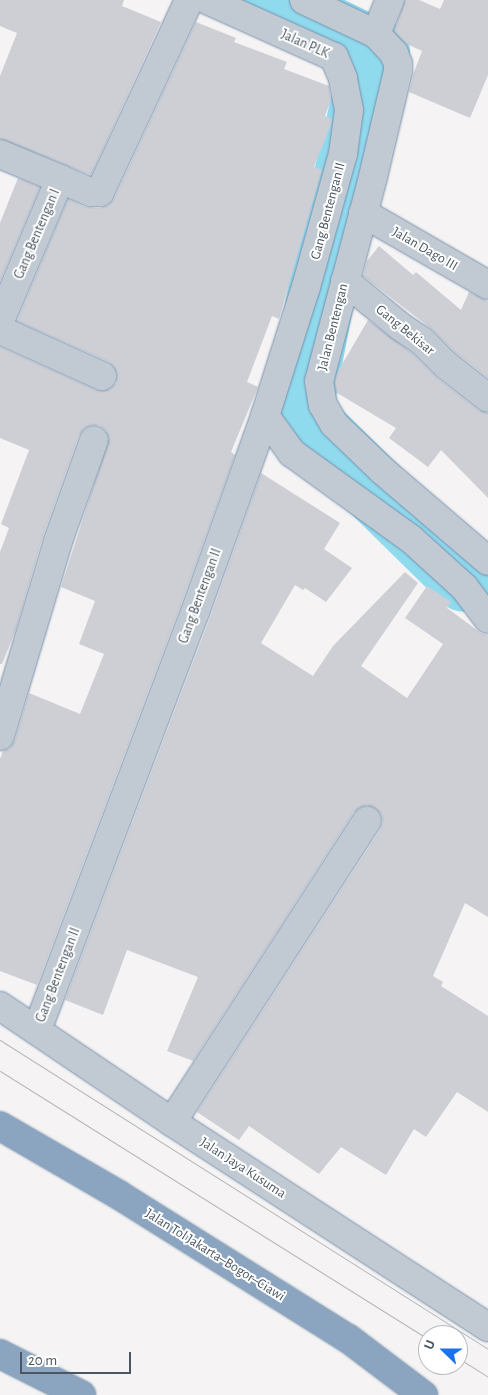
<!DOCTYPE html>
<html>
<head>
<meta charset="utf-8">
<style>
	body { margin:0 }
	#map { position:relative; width:488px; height:1395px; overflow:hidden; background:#f5f3f3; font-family:"Alegreya Sans",sans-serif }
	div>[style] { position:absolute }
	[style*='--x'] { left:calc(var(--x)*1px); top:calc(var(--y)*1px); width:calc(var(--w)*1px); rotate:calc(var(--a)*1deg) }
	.river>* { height:68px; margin:-34px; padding:0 34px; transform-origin:34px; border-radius:34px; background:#90daee }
	.building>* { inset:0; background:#cdcfd5 }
	.roads { filter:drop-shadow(0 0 1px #7690ad) drop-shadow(0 0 1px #7690ad) }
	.street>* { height:28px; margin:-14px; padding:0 14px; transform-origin:14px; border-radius:14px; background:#c1cad2 }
	.highway>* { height:28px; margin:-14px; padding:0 14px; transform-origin:14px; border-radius:14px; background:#8ba5c1 }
	.tram>* { height:1px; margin:-0.5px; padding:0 0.5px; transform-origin:0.5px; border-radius:0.5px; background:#b5b8bd }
	span { translate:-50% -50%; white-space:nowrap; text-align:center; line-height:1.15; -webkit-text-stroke:4px #fff; paint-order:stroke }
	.street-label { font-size:14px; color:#4a5661 }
	.north { position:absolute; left:418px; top:1325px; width:50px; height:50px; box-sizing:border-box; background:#fff; border:1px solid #b7bbc0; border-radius:50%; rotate:292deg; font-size:14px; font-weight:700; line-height:20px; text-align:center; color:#4a5661 }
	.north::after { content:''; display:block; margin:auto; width:18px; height:22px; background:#1a73e8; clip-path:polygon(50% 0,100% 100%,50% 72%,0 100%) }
	.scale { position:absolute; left:20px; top:1352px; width:111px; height:22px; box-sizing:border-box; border:2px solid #4a5661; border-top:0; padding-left:6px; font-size:15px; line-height:18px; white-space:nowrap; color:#4a5661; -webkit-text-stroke:4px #fff; paint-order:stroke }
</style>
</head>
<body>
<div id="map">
	<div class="river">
		<div style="--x:267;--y:0;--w:121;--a:25.9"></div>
		<div style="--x:376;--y:53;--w:228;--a:102.9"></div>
		<div style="--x:325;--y:275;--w:142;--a:101"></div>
		<div style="--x:298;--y:414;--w:234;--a:44.5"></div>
	</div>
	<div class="building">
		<div style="clip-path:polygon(0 0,124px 0,122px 6px,161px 22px,91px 175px,0 139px,0 76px,17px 33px,0 26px)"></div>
		<div style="clip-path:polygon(405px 0,419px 0,440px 9px,444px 0,488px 0,488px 75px,470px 118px,409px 92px,414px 72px,422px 51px,407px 44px,394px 31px)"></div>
		<div style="clip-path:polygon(196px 22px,236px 38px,234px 42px,287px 62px,284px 69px,329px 86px,331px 100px,325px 116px,332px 119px,332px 122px,314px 167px,322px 170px,279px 319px,272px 316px,247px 382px,258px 387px,231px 452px,235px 455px,180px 607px,37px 985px,0 971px,0 759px,3px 751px,10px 748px,15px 740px,29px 693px,80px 714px,104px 654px,79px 644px,95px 601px,61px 587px,109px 438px,106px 430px,99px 425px,91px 425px,84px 428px,79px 435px,43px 536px,15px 632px,2px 664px,0 664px,0 552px,9px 528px,1px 524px,29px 450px,0 438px,0 347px,96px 390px,104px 391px,111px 388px,116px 383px,117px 374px,114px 367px,109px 362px,17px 321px,68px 199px,85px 207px,100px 208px,109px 205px,114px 199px)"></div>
		<div style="clip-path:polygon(18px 178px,40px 187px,0 281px,0 223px)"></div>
		<div style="clip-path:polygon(379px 246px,413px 275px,416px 272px,461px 310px,469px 292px,488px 301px,488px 378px,456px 353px,433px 330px,363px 276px,367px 261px)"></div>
		<div style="clip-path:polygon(368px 320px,412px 353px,436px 377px,478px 410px,488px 413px,488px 498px,441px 450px,428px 467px,389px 438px,396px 428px,337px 393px,335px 382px,337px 373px)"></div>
		<div style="clip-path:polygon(261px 473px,340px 523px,324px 549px,352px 568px,326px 602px,305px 588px,303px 590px,295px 585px,261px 643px,313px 676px,333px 646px,405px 572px,418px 583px,361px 666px,407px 698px,443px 644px,405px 618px,427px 586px,451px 602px,447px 608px,481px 633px,488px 635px,488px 917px,465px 903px,433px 976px,443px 982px,441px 986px,488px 1016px,488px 1112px,457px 1092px,426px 1137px,414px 1129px,386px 1175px,341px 1147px,319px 1174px,249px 1126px,239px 1140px,197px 1112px,380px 830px,383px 822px,381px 814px,375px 808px,367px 805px,360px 807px,354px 812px,193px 1061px,167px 1051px,198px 977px,127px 950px,103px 1015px,65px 1000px,210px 618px)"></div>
	</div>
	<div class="roads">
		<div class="street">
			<div style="--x:304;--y:0;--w:80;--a:25.3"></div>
			<div style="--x:376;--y:34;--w:26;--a:47"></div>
			<div style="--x:394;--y:53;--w:12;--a:70"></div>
			<div style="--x:398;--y:64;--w:7;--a:90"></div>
			<div style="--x:398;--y:71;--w:109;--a:103.3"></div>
			<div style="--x:373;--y:177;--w:211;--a:104.8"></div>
			<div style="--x:319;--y:381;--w:24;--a:81"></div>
			<div style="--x:323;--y:405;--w:22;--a:60"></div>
			<div style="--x:334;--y:424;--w:68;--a:43.8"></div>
			<div style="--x:383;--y:471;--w:138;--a:40.6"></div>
			<div style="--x:376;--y:34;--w:37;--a:-68"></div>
			<div style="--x:0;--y:154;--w:65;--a:22.6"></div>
			<div style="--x:60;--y:179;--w:154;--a:112.9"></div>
			<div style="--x:60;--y:179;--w:34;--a:23"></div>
			<div style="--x:91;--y:192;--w:9;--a:0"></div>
			<div style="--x:100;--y:192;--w:212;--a:-65.1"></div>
			<div style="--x:363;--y:213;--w:144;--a:29.9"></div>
			<div style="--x:345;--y:281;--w:72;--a:39.4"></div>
			<div style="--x:401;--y:327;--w:25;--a:34"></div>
			<div style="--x:422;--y:341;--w:34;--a:45"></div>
			<div style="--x:446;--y:365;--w:53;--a:38.2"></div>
			<div style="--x:0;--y:330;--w:112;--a:24.3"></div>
			<div style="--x:265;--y:416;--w:46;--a:53.9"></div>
			<div style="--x:292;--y:453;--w:147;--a:35.9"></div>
			<div style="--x:411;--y:539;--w:72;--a:42.2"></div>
			<div style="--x:464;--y:587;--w:40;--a:53"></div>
			<div style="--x:0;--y:736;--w:203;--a:-73.4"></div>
			<div style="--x:58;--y:541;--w:107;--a:-70.4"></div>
			<div style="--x:0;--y:1006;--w:207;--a:34"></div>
			<div style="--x:172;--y:1122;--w:377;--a:33"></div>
			<div style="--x:37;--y:1030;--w:447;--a:-69.3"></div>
			<div style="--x:195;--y:612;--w:208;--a:-70.3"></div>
			<div style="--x:265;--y:416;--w:135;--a:-72.4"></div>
			<div style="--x:306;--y:287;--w:138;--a:-74.5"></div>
			<div style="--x:343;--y:154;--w:44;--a:-82.2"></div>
			<div style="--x:349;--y:110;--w:33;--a:-101"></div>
			<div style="--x:343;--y:78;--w:23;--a:-113"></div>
			<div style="--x:334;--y:57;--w:139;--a:-155.8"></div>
			<div style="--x:172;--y:1122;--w:359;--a:-57.1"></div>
		</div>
		<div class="highway">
			<div style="--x:0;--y:1126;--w:138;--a:30.1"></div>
			<div style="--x:119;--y:1195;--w:271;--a:32.1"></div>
			<div style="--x:349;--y:1339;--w:93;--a:37.1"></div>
			<div style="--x:0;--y:1354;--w:91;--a:26.8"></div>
		</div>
	</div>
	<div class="tram">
		<div style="--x:0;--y:1040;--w:578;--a:32.34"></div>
		<div style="--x:0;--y:1071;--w:505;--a:32.05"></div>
		<div style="--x:458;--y:1358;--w:36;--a:32"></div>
	</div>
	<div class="street-label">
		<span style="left:305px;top:44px;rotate:24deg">Jalan PLK</span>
		<span style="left:328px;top:211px;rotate:-75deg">Gang Bentengan II</span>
		<span style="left:37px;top:234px;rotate:-67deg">Gang Bentengan I</span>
		<span style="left:425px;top:249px;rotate:30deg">Jalan Dago III</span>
		<span style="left:333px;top:327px;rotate:-76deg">Jalan Bentengan</span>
		<span style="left:405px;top:330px;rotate:39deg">Gang Bekisar</span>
		<span style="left:200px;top:596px;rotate:-70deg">Gang Bentengan II</span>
		<span style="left:58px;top:975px;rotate:-69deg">Gang Bentengan II</span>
		<span style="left:243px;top:1168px;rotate:33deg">Jalan Jaya Kusuma</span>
		<span style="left:215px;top:1255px;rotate:32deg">Jalan Tol Jakarta–Bogor–Ciawi</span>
	</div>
	<div class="north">U</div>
	<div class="scale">20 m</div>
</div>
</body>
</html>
